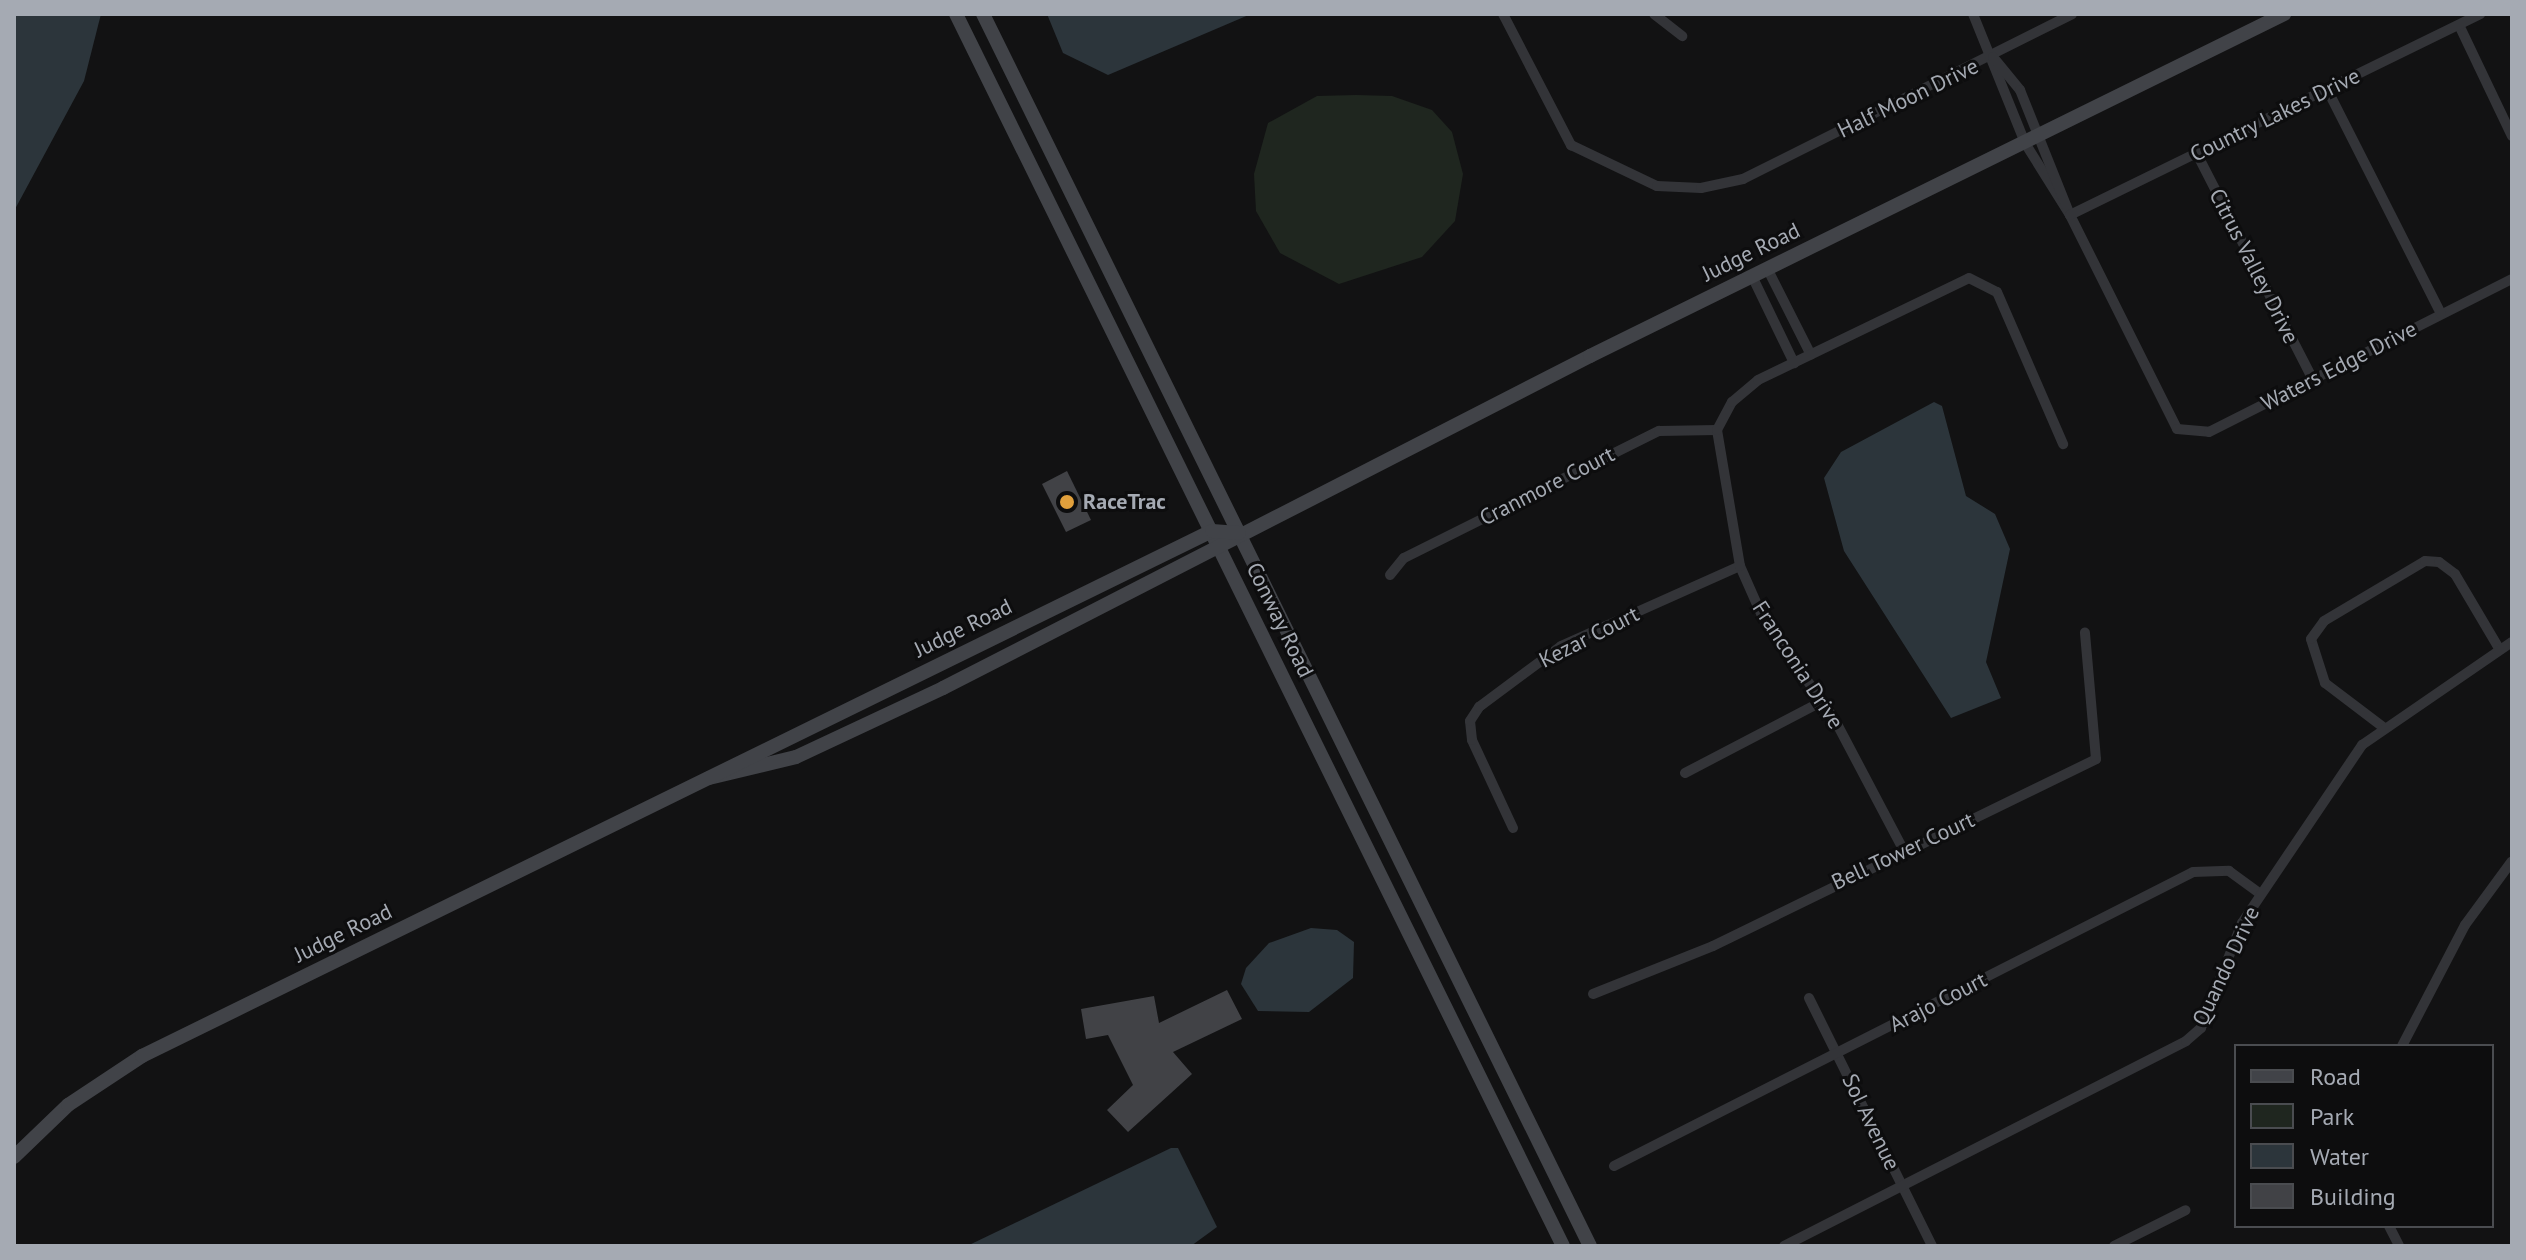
<!DOCTYPE html>
<html>
<head>
<meta charset="utf-8">
<style>
	body { margin:0 }
	#map { position:relative; width:2526px; height:1260px; overflow:hidden; background:#121213; font-family:"PT Sans",sans-serif }
	div>[style] { position:absolute }
	[style*='--x'] { left:calc(var(--x)*1px); top:calc(var(--y)*1px); width:calc(var(--w)*1px); rotate:calc(var(--a)*1deg) }
	.green>* { inset:0; background:#1f261f }
	.water>* { inset:0; background:#2c353b }
	.building>* { inset:0; background:#414246 }
	.street>* { height:10px; margin:-5px; padding:0 5px; transform-origin:5px; border-radius:5px; background:#333438 }
	.secondary>* { height:14px; margin:-7px; padding:0 7px; transform-origin:7px; border-radius:7px; background:#414348 }
	.dots>* { width:22px; height:22px; translate:-50% -50%; box-sizing:border-box; border:4px solid #0d0d0e; border-radius:50% }
	span { translate:-50% -50%; white-space:nowrap; text-align:center; line-height:1.15; -webkit-text-stroke:6px #0d0d0e; paint-order:stroke }
	.street-label { font-size:22px; color:#a5aab3 }
	.poi-label { font-size:22px; color:#a5aab3; font-weight:700 }
	.left { translate:0 -50%; text-align:left }
	.frame { position:absolute; inset:0; border:16px solid #a5aab3; pointer-events:none }
	.legend { position:absolute; left:2234px; top:1044px; width:260px; height:184px; box-sizing:border-box; background:#0d0d0e; border:2px solid #4a4c50; margin:0; padding:10px 14px; list-style:none; font-size:24px; color:#a5aab3 }
	.legend li { display:flex; align-items:center; gap:16px; height:40px }
	.legend b { width:40px; border:2px solid #4a4c50 }
</style>
</head>
<body>
<div id="map">
	<div class="green">
		<div style="clip-path:polygon(1356px 95px,1392px 96px,1432px 110px,1452px 132px,1463px 174px,1455px 221px,1422px 257px,1339px 284px,1280px 253px,1256px 211px,1254px 174px,1268px 123px,1317px 96px)"></div>
	</div>
	<div class="water">
		<div style="clip-path:polygon(14px 14px,101px 14px,84px 81px,14px 211px)"></div>
		<div style="clip-path:polygon(1047px 14px,1251px 14px,1108px 75px,1063px 53px)"></div>
		<div style="clip-path:polygon(1934px 402px,1942px 406px,1966px 496px,1995px 514px,2010px 549px,1986px 662px,2001px 698px,1951px 718px,1844px 551px,1824px 478px,1841px 452px)"></div>
		<div style="clip-path:polygon(1311px 928px,1337px 930px,1354px 942px,1353px 978px,1309px 1012px,1258px 1011px,1241px 984px,1246px 968px,1269px 943px)"></div>
		<div style="clip-path:polygon(1171px 1148px,1178px 1148px,1217px 1227px,1191px 1246px,967px 1246px)"></div>
	</div>
	<div class="building">
		<div style="clip-path:polygon(1067px 471px,1091px 520px,1066px 532px,1042px 484px)"></div>
		<div style="clip-path:polygon(1227px 990px,1242px 1019px,1173px 1052px,1192px 1074px,1128px 1132px,1107px 1110px,1133px 1085px,1108px 1035px,1086px 1039px,1081px 1009px,1154px 996px,1159px 1023px)"></div>
	</div>
	<div class="street">
		<div style="--x:1503;--y:14;--w:148;--a:62.6"></div>
		<div style="--x:1571;--y:145;--w:95;--a:25.5"></div>
		<div style="--x:1657;--y:186;--w:44;--a:2.6"></div>
		<div style="--x:1701;--y:188;--w:43;--a:-12.1"></div>
		<div style="--x:1743;--y:179;--w:368;--a:-26.6"></div>
		<div style="--x:1654;--y:14;--w:36;--a:38"></div>
		<div style="--x:1973;--y:14;--w:139;--a:68"></div>
		<div style="--x:2025;--y:143;--w:85;--a:58"></div>
		<div style="--x:2459;--y:25;--w:123;--a:64.5"></div>
		<div style="--x:1993;--y:57;--w:43;--a:50.7"></div>
		<div style="--x:2020;--y:90;--w:135;--a:68.2"></div>
		<div style="--x:2070;--y:215;--w:239;--a:63.4"></div>
		<div style="--x:2177;--y:429;--w:32;--a:5"></div>
		<div style="--x:2209;--y:432;--w:339;--a:-26.8"></div>
		<div style="--x:2327;--y:89;--w:252;--a:63.1"></div>
		<div style="--x:2197;--y:154;--w:252;--a:62.8"></div>
		<div style="--x:2070;--y:215;--w:457;--a:-26.1"></div>
		<div style="--x:1767;--y:268;--w:97;--a:63.2"></div>
		<div style="--x:1752;--y:276;--w:97;--a:64.2"></div>
		<div style="--x:1390;--y:575;--w:22;--a:-51"></div>
		<div style="--x:1404;--y:558;--w:285;--a:-26.5"></div>
		<div style="--x:1659;--y:431;--w:58;--a:-1"></div>
		<div style="--x:2383;--y:727;--w:73;--a:-142.8"></div>
		<div style="--x:2325;--y:683;--w:46;--a:-107.7"></div>
		<div style="--x:2311;--y:639;--w:22;--a:-54"></div>
		<div style="--x:2324;--y:621;--w:117;--a:-30.7"></div>
		<div style="--x:2425;--y:561;--w:14;--a:4"></div>
		<div style="--x:2439;--y:562;--w:20;--a:37"></div>
		<div style="--x:2455;--y:574;--w:88;--a:59.4"></div>
		<div style="--x:1685;--y:773;--w:153;--a:-27.6"></div>
		<div style="--x:1513;--y:828;--w:97;--a:-115"></div>
		<div style="--x:1472;--y:740;--w:19;--a:-96"></div>
		<div style="--x:1470;--y:721;--w:17;--a:-57"></div>
		<div style="--x:1479;--y:707;--w:102;--a:-36.6"></div>
		<div style="--x:1561;--y:646;--w:196;--a:-24.1"></div>
		<div style="--x:1904;--y:851;--w:148;--a:-117.8"></div>
		<div style="--x:1835;--y:720;--w:125;--a:-125.2"></div>
		<div style="--x:1763;--y:618;--w:57;--a:-113.9"></div>
		<div style="--x:1740;--y:566;--w:138;--a:-99.6"></div>
		<div style="--x:1717;--y:430;--w:32;--a:-62"></div>
		<div style="--x:1732;--y:402;--w:34;--a:-40"></div>
		<div style="--x:1758;--y:380;--w:234;--a:-25.8"></div>
		<div style="--x:1969;--y:278;--w:31;--a:27"></div>
		<div style="--x:1997;--y:292;--w:166;--a:66.5"></div>
		<div style="--x:1593;--y:994;--w:129;--a:-21.8"></div>
		<div style="--x:1713;--y:946;--w:426;--a:-26"></div>
		<div style="--x:2096;--y:759;--w:127;--a:-95"></div>
		<div style="--x:1809;--y:998;--w:277;--a:63.6"></div>
		<div style="--x:2402;--y:1046;--w:136;--a:-62.5"></div>
		<div style="--x:2465;--y:925;--w:79;--a:-53.7"></div>
		<div style="--x:1614;--y:1166;--w:649;--a:-26.92"></div>
		<div style="--x:2193;--y:872;--w:36;--a:-2"></div>
		<div style="--x:2229;--y:871;--w:39;--a:36"></div>
		<div style="--x:2389;--y:1226;--w:22;--a:63"></div>
		<div style="--x:1784;--y:1246;--w:451;--a:-27"></div>
		<div style="--x:2186;--y:1041;--w:20;--a:-41"></div>
		<div style="--x:2201;--y:1028;--w:113;--a:-68.7"></div>
		<div style="--x:2242;--y:923;--w:215;--a:-56"></div>
		<div style="--x:2362;--y:745;--w:182;--a:-34.5"></div>
		<div style="--x:2114;--y:1246;--w:80;--a:-26.6"></div>
	</div>
	<div class="secondary">
		<div style="--x:956;--y:14;--w:1373;--a:63.77"></div>
		<div style="--x:983;--y:14;--w:1373;--a:63.77"></div>
		<div style="--x:709;--y:778;--w:89;--a:-13.6"></div>
		<div style="--x:796;--y:757;--w:162;--a:-25.1"></div>
		<div style="--x:943;--y:688;--w:727;--a:-27.16"></div>
		<div style="--x:1590;--y:356;--w:774;--a:-26.23"></div>
		<div style="--x:14;--y:1157;--w:75;--a:-43.9"></div>
		<div style="--x:68;--y:1105;--w:89;--a:-33.5"></div>
		<div style="--x:142;--y:1056;--w:1192;--a:-26.14"></div>
		<div style="--x:1212;--y:531;--w:27;--a:4"></div>
	</div>
	<div class="dots">
		<div style="left:1067px;top:502px;background:#e1a03c"></div>
	</div>
	<div class="street-label">
		<span style="left:1908px;top:98px;rotate:-26deg">Half Moon Drive</span>
		<span style="left:2275px;top:115px;rotate:-26deg">Country Lakes Drive</span>
		<span style="left:1751px;top:252px;rotate:-26deg">Judge Road</span>
		<span style="left:2254px;top:266px;rotate:63deg">Citrus Valley Drive</span>
		<span style="left:2339px;top:366px;rotate:-27deg">Waters Edge Drive</span>
		<span style="left:1547px;top:486px;rotate:-27deg">Cranmore Court</span>
		<span style="left:1280px;top:620px;rotate:64deg">Conway Road</span>
		<span style="left:963px;top:628px;rotate:-26deg">Judge Road</span>
		<span style="left:1589px;top:637px;rotate:-27deg">Kezar Court</span>
		<span style="left:1798px;top:665px;rotate:57deg">Franconia Drive</span>
		<span style="left:1903px;top:851px;rotate:-25deg">Bell Tower Court</span>
		<span style="left:343px;top:933px;rotate:-26deg">Judge Road</span>
		<span style="left:2226px;top:966px;rotate:-65deg">Quando Drive</span>
		<span style="left:1938px;top:1002px;rotate:-27deg">Arajo Court</span>
		<span style="left:1871px;top:1122px;rotate:64deg">Sol Avenue</span>
	</div>
	<div class="poi-label">
		<span class="left" style="left:1083px;top:502px">RaceTrac</span>
	</div>
	<div class="frame"></div>
	<ul class="legend">
	<li><b style="height:10px;background:#414348"></b>Road</li>
	<li><b style="height:22px;background:#1f261f"></b>Park</li>
	<li><b style="height:22px;background:#2c353b"></b>Water</li>
	<li><b style="height:22px;background:#414246"></b>Building</li>
	</ul>
</div>
</body>
</html>
